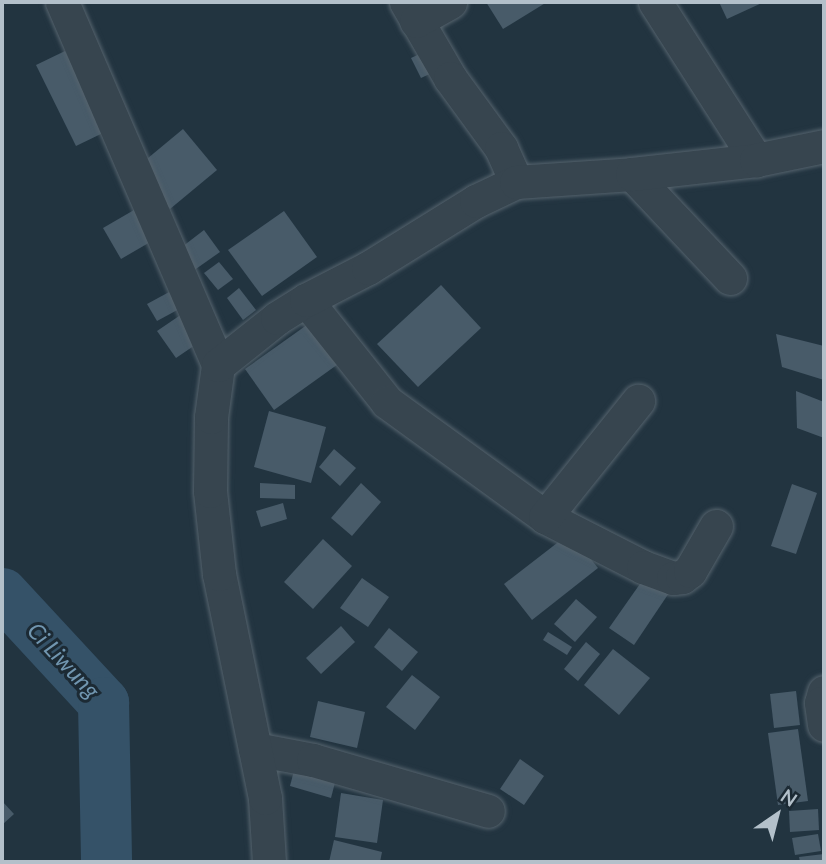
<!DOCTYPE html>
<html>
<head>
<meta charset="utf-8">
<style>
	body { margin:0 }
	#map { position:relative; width:826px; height:864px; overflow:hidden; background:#223440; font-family:Lato,sans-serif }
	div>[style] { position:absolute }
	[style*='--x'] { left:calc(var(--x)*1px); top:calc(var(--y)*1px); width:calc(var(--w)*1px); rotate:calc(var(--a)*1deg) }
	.river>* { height:51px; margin:-25.5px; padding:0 25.5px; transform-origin:25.5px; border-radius:25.5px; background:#355268 }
	.building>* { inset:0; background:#485b69 }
	.roads { filter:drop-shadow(0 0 2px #55636d) drop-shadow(0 0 2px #55636d) }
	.street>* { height:33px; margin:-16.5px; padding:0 16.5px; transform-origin:16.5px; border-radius:16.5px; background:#37454f }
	span { translate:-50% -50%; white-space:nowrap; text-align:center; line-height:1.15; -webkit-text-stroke:6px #1c2a34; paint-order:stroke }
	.water-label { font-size:23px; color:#7196b0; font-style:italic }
	.frame { position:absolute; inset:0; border:4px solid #b3c0ca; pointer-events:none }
	.north { position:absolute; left:742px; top:780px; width:70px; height:70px; -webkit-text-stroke:5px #1c2a34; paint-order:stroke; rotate:35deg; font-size:19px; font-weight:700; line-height:28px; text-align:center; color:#b3c0ca }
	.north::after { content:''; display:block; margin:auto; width:24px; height:32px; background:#b3c0ca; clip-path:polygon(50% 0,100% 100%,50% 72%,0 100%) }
</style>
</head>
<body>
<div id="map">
	<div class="river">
		<div style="--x:2;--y:593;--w:149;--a:47.2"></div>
		<div style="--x:103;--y:702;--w:160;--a:88.9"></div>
	</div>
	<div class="building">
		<div style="clip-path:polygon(486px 2px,547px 2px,503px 29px)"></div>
		<div style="clip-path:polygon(719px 2px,764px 2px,727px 19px)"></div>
		<div style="clip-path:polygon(65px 51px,105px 132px,76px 146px,36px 65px)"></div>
		<div style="clip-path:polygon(426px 51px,436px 71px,421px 78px,411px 58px)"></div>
		<div style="clip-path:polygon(183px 129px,217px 170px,170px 209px,136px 168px)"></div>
		<div style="clip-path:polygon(134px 210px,152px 241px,121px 259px,103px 228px)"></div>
		<div style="clip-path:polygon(284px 211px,317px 257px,262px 296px,228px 250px)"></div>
		<div style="clip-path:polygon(204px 230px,220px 252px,193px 271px,178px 250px)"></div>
		<div style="clip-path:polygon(219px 262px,233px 279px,218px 290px,204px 273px)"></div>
		<div style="clip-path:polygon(441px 285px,481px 328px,418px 387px,377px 344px)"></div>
		<div style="clip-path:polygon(239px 288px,256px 310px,243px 320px,227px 298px)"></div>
		<div style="clip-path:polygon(171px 291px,181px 308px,157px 321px,147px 304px)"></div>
		<div style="clip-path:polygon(182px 314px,201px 341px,176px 358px,157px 331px)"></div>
		<div style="clip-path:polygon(311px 322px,341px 362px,274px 410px,245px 369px)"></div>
		<div style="clip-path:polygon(776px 334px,824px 346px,824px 380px,782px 367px)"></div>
		<div style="clip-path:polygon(796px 391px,824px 402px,824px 438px,797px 428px)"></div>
		<div style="clip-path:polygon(269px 411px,326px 427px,311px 483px,254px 467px)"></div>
		<div style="clip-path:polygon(334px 449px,356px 468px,340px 486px,319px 467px)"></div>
		<div style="clip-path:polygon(260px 483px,295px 485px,295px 499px,260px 498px)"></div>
		<div style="clip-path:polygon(361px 483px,381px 502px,352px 536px,331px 518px)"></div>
		<div style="clip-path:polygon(792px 484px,817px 493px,796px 554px,771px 546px)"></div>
		<div style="clip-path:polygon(283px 503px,287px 519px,261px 527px,256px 511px)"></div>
		<div style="clip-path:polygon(570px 533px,598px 568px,532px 620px,504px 584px)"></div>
		<div style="clip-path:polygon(323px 539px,352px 566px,313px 609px,284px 582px)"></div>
		<div style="clip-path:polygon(649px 571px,673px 587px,634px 645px,609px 628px)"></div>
		<div style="clip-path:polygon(362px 578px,389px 597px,368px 627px,340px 608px)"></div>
		<div style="clip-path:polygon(576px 599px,597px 617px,575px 642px,554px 624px)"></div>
		<div style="clip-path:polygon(341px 626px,355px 642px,321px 674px,306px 658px)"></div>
		<div style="clip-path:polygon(389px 628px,418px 652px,402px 671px,374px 647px)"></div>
		<div style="clip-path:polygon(548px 632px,572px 647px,567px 655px,543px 640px)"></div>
		<div style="clip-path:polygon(586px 642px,600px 654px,578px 681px,564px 669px)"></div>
		<div style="clip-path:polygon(613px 649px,650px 678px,619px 715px,584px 685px)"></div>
		<div style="clip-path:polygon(412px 675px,440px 697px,415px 730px,386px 707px)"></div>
		<div style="clip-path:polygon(796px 691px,800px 725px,774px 728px,770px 694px)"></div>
		<div style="clip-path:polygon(318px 701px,365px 712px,357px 748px,310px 737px)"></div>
		<div style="clip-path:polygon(798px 729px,808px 801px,778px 805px,768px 733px)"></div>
		<div style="clip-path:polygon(297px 759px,338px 771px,331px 798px,290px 786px)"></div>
		<div style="clip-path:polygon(520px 759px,544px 776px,524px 805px,500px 789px)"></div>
		<div style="clip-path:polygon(341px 793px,383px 800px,377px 843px,335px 837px)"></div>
		<div style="clip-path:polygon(2px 801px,14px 814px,2px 825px)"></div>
		<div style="clip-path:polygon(818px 809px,819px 830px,790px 832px,789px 811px)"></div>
		<div style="clip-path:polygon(818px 834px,821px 851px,795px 855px,792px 838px)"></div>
		<div style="clip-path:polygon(334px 840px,382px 852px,380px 862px,329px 862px)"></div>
		<div style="clip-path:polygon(824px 854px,824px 862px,800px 862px,799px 857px)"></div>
	</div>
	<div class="roads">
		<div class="street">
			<div style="--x:62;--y:2;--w:395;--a:66.7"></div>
			<div style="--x:406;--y:2;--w:88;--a:59.9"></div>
			<div style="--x:450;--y:78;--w:87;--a:53.9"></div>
			<div style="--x:501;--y:148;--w:37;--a:66"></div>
			<div style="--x:655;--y:2;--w:188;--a:57.4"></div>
			<div style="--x:416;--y:21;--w:39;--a:-29"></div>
			<div style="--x:632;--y:174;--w:143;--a:46.7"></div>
			<div style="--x:306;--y:300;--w:130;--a:51.5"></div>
			<div style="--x:387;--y:402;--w:195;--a:36"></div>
			<div style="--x:545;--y:517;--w:110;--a:27"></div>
			<div style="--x:643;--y:567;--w:32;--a:20"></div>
			<div style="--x:673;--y:578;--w:9;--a:-6"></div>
			<div style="--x:682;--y:577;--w:10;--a:-37"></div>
			<div style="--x:690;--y:571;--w:52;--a:-60"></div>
			<div style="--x:545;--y:517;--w:149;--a:-51.3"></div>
			<div style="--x:824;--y:692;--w:11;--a:105"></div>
			<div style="--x:821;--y:703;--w:22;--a:82"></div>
			<div style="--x:255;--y:749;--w:59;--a:10.7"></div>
			<div style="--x:313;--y:760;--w:182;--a:16.2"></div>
			<div style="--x:269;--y:862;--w:64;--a:-93.6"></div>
			<div style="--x:265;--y:798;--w:229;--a:-101.6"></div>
			<div style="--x:219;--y:574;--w:83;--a:-96.2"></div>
			<div style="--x:210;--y:491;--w:74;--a:-89.2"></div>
			<div style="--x:211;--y:417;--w:52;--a:-82.3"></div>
			<div style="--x:218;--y:365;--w:75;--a:-38.5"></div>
			<div style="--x:277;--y:318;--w:34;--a:-32"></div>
			<div style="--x:306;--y:300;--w:70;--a:-27.3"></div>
			<div style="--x:368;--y:268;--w:127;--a:-31.8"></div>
			<div style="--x:476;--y:201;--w:44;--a:-25.4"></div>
			<div style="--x:516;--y:182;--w:116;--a:-3.9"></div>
			<div style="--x:632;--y:174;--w:125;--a:-6.4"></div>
			<div style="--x:756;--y:160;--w:69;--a:-11.6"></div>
		</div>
	</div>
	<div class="water-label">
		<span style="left:64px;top:660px;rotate:47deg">Ci Liwung</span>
	</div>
	<div class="frame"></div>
	<div class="north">N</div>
</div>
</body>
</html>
